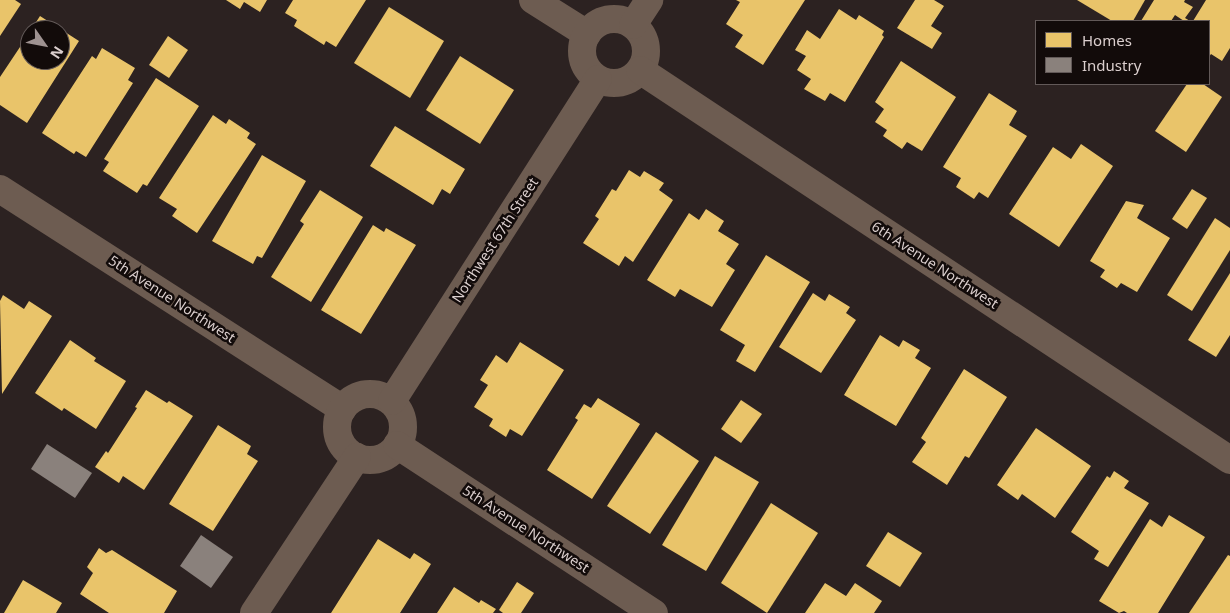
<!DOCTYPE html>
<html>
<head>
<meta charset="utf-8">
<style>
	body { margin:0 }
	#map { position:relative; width:1230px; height:613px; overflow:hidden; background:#2c2221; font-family:"Noto Sans",sans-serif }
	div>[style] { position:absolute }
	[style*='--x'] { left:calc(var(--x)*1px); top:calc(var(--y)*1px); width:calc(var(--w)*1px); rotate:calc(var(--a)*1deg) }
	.homes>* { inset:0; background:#e9c46a }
	.industry>* { inset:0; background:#8a817c }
	.minor>* { height:28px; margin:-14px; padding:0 14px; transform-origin:14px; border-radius:14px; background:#6d5c51 }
	.minor>.ring { margin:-14px; padding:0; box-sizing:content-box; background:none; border:28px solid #6d5c51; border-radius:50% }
	span { translate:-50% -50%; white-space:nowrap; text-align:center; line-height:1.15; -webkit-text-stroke:5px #120b0a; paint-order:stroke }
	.street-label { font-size:14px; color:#dbcfce }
	.legend { position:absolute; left:1035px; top:20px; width:175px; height:65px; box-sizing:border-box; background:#120b0a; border:1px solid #625958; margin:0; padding:6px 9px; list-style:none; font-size:15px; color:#dbcfce }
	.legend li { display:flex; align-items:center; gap:10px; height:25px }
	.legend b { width:25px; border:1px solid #625958 }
	.north { position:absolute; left:20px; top:20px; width:50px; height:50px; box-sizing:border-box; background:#120b0a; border:1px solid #625958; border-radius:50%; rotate:123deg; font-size:14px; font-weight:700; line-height:20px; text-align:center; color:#dbcfce }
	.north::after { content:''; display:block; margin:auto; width:18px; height:22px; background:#9e9291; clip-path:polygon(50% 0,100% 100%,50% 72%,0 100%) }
</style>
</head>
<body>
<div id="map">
	<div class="homes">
		<div style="clip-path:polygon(0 0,15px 0,21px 4px,0 36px)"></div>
		<div style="clip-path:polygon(226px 0,267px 0,260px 12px,244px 2px,240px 9px)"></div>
		<div style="clip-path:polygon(293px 0,366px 0,336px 47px,326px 41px,324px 45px,294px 26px,297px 20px,285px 13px)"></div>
		<div style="clip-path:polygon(736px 0,805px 0,763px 65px,735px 47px,743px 35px,726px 24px,740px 2px)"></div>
		<div style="clip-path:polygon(915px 0,934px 0,944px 6px,931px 26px,942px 33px,932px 49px,897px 28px)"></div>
		<div style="clip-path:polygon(1077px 0,1145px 0,1133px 21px,1112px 21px)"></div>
		<div style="clip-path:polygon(1154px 0,1185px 0,1184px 2px,1193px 7px,1185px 18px,1190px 21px,1184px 21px,1175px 15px,1171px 21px,1141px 21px)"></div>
		<div style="clip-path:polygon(1206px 0,1230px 0,1230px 48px,1222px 61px,1211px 54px,1209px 57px,1209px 21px,1193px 21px)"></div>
		<div style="clip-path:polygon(389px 7px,444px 41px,410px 98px,354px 63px)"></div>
		<div style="clip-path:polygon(839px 9px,856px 20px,859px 15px,884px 31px,882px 35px,884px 37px,845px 102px,830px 93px,825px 101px,804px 89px,811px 79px,797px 70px,806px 56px,795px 50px,807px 30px,820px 39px)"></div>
		<div style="clip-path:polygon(40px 16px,79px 41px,27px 123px,0 105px,0 77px,30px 32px,30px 60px,60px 60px,60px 30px,31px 30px)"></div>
		<div style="clip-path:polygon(168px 36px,188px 50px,169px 78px,149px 65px)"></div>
		<div style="clip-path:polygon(102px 48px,135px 68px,128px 80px,133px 83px,86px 157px,76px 151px,74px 154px,42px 133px,92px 56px,96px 59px)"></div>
		<div style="clip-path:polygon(460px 56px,514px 90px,480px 144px,426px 110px)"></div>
		<div style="clip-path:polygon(901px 61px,956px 97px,922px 151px,907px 142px,902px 149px,883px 136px,887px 130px,875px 122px,884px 109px,875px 102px)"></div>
		<div style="clip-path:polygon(156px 78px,199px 106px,147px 186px,143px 184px,137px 193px,103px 171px,109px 162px,104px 159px)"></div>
		<div style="clip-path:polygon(1187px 84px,1203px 84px,1222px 97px,1186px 152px,1155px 131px)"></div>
		<div style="clip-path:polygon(989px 93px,1017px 111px,1009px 125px,1027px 136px,988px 198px,979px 192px,974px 199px,956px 187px,961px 178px,943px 167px)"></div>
		<div style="clip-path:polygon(213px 115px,226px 124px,229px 119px,250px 133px,247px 138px,256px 144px,197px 233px,172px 216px,177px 209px,159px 198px)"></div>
		<div style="clip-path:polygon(395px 126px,465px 169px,450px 194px,442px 189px,433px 205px,370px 166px)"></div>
		<div style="clip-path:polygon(1081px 144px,1113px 166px,1059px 247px,1009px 214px,1053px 147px,1071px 159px)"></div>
		<div style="clip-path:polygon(262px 155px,306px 181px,262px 258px,257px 256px,253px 264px,212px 241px)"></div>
		<div style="clip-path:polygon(629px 170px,640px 177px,644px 171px,664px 183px,659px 190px,673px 200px,633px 262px,625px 256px,619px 266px,583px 243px,599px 219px,595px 216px,612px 189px,616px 191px)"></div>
		<div style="clip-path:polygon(1192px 189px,1207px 198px,1187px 229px,1172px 219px)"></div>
		<div style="clip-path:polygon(320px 190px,363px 217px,311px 302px,271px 277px,304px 224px,300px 221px)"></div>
		<div style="clip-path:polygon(1126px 201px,1144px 205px,1137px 218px,1170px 238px,1137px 292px,1121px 283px,1117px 288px,1100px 277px,1105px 270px,1090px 261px)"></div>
		<div style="clip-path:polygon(706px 209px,724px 221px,718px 231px,739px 244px,726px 264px,735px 270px,712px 307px,680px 289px,675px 297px,647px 280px,689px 213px,699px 220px)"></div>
		<div style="clip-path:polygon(1215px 218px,1230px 228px,1230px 250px,1192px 311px,1167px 295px)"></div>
		<div style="clip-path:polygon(373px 225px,384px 232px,386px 228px,416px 245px,361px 334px,321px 310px)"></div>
		<div style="clip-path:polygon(766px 255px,810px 282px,755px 372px,736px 361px,745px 345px,720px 330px)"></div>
		<div style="clip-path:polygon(1230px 273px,1230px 335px,1216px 357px,1188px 340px)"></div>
		<div style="clip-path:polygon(813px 293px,825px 301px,829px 294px,850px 307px,846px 313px,856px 320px,821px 373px,779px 347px)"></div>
		<div style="clip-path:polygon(3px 295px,24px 309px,29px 301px,52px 316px,2px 394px,0 301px)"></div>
		<div style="clip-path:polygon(880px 335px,899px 347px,903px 340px,920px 350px,915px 358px,931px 368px,896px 426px,844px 395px)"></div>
		<div style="clip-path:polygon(70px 340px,96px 358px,94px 361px,126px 381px,96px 429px,64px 408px,62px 411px,35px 393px)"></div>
		<div style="clip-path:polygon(520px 342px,564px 370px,522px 436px,510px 429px,506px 437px,489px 426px,493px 419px,474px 407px,488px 385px,480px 380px,496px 355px,507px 363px)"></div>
		<div style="clip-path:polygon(964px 369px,1007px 397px,969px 458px,965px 456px,947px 485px,912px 462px,926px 442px,921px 438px)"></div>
		<div style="clip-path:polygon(146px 390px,167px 403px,169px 401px,193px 416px,144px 490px,123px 476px,119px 483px,95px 467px,106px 451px,108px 453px,137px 408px,135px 407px)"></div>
		<div style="clip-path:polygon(598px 398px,640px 424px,592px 499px,547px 470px,578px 420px,575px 418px,584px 404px,591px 408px)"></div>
		<div style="clip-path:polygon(741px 400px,762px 414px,741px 443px,721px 429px)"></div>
		<div style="clip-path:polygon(218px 425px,251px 446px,247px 454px,258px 461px,213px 531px,169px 504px)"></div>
		<div style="clip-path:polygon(1036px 428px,1091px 466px,1055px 518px,1022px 494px,1018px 500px,997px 485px)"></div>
		<div style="clip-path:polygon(656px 432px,699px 461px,650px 534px,607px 506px)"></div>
		<div style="clip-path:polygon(715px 456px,759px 482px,706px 571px,662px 545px)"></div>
		<div style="clip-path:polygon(1114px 471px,1129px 481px,1124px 488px,1149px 503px,1108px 567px,1094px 559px,1099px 551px,1071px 532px,1107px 476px,1110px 478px)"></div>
		<div style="clip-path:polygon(771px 503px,818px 533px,767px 613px,721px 583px)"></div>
		<div style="clip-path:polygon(1169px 515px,1205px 537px,1158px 613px,1127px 613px,1124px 611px,1119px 613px,1099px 601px,1150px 519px,1162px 527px)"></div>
		<div style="clip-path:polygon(888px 532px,922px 553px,900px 587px,866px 566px)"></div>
		<div style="clip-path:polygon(378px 539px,410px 559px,414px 553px,431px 564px,400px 613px,331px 613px)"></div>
		<div style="clip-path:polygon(99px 548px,106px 553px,112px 550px,177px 591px,164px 613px,109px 613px,80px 594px,93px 573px,87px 567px)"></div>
		<div style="clip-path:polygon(1228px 555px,1230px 556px,1230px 613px,1189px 613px)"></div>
		<div style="clip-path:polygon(23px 580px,62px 603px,56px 613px,4px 613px)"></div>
		<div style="clip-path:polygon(517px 582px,534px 593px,521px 613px,503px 613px,499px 610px)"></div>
		<div style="clip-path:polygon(825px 583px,846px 596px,855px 583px,882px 601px,874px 613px,805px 613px)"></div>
		<div style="clip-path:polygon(454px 587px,479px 603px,481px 600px,496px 609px,493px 613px,437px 613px)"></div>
	</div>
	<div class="industry">
		<div style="clip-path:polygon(47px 444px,92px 473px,75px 498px,31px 469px)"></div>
		<div style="clip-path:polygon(201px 535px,233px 557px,211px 588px,180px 566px)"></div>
	</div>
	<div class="minor">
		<div style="--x:533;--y:0;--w:64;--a:32.2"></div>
		<div class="ring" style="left:582px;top:19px;width:36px;height:36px"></div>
		<div style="--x:633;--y:25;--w:30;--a:-57"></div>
		<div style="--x:640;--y:70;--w:707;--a:33.47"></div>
		<div style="--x:0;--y:189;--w:407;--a:32.7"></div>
		<div class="ring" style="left:337px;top:394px;width:38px;height:38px"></div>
		<div style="--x:392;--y:401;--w:382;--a:-57.4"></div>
		<div style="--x:397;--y:445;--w:307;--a:33.2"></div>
		<div style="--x:254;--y:613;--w:187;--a:-56.6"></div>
	</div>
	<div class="street-label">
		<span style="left:495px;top:240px;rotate:-57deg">Northwest 67th Street</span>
		<span style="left:935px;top:265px;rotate:33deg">6th Avenue Northwest</span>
		<span style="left:172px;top:299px;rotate:33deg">5th Avenue Northwest</span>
		<span style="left:526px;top:529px;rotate:33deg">5th Avenue Northwest</span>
	</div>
	<ul class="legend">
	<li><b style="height:14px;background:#e9c46a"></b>Homes</li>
	<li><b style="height:14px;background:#8a817c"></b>Industry</li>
	</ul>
	<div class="north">N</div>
</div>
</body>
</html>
